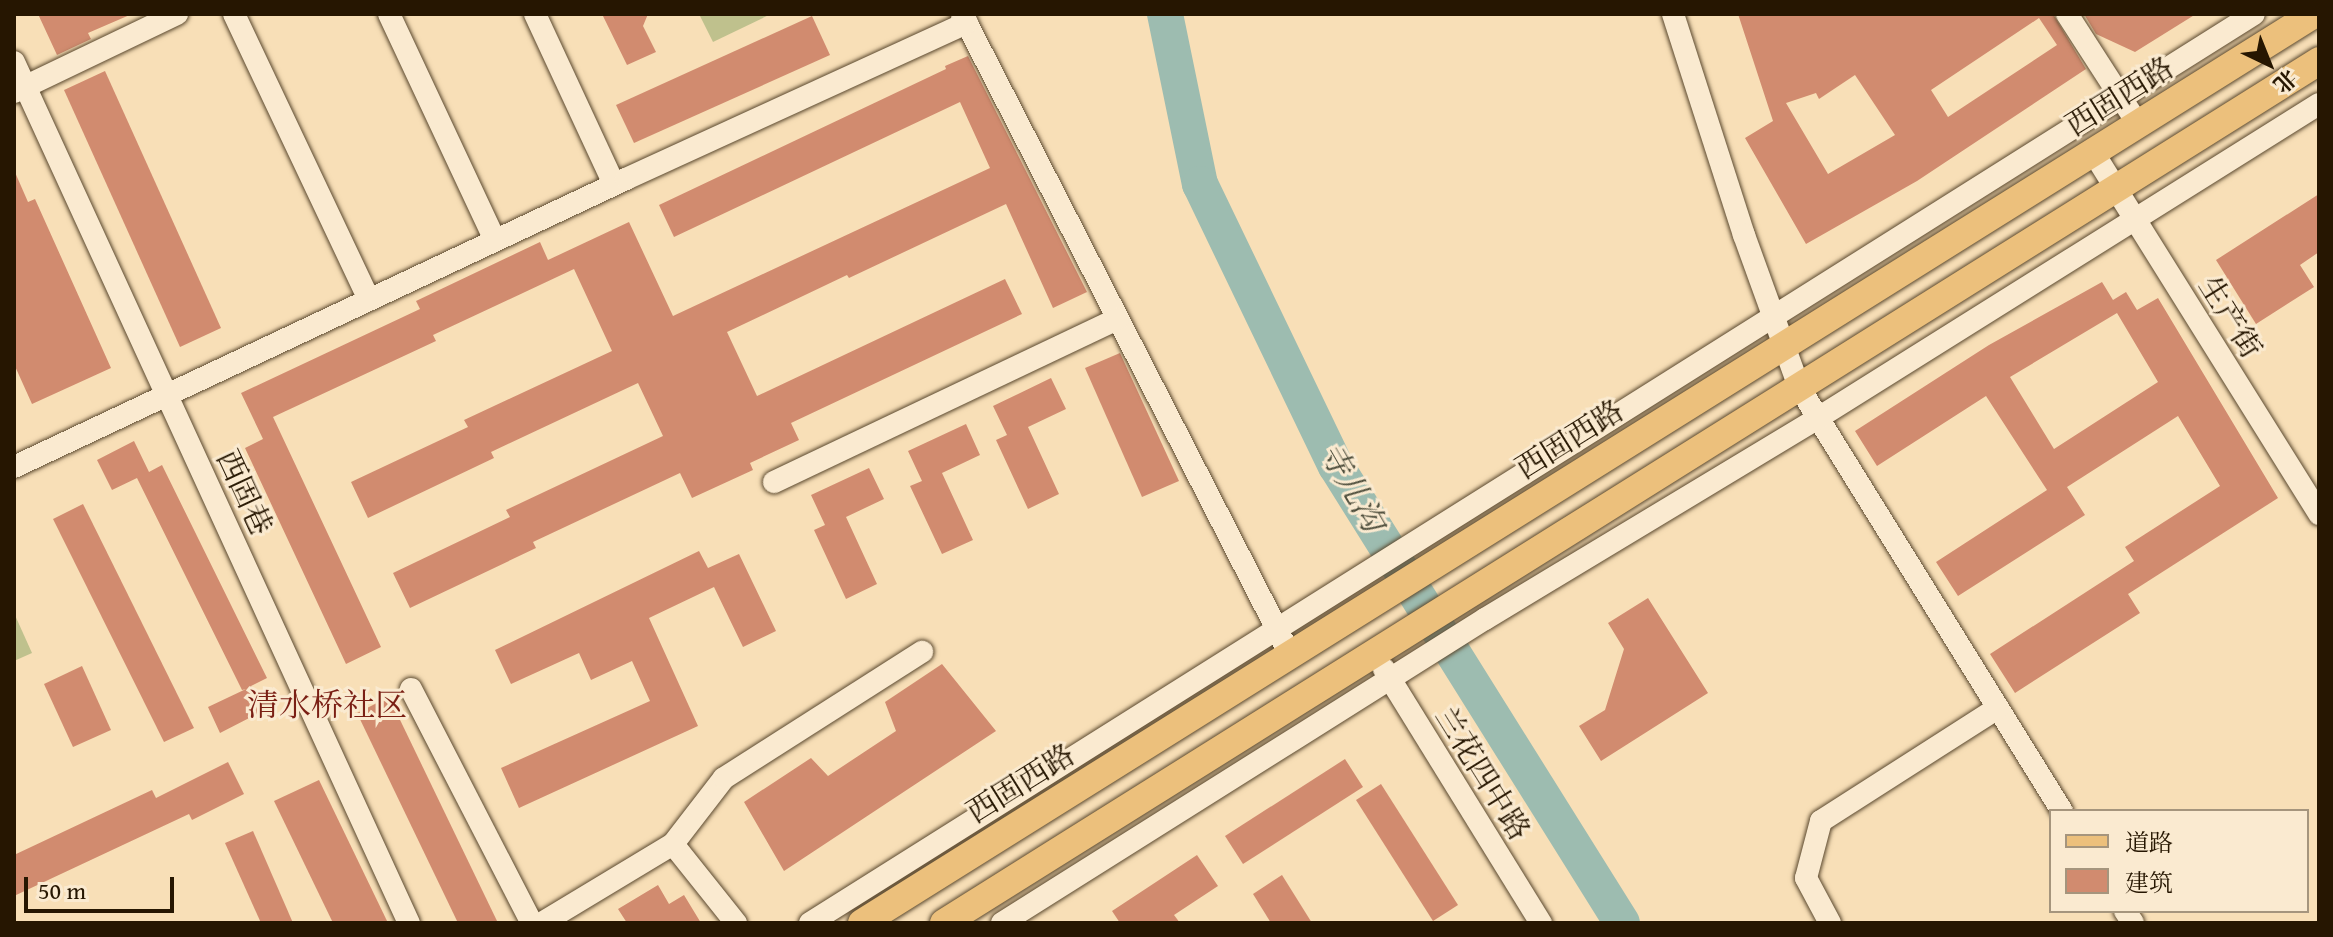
<!DOCTYPE html>
<html>
<head>
<meta charset="utf-8">
<style>
	body { margin:0 }
	#map { position:relative; width:2333px; height:937px; overflow:hidden; background:#f8dfb7; font-family:"Gentium Book Plus","Noto Serif SC",serif }
	div>[style] { position:absolute }
	[style*='--x'] { left:calc(var(--x)*1px); top:calc(var(--y)*1px); width:calc(var(--w)*1px); rotate:calc(var(--a)*1deg) }
	.green>* { inset:0; background:#bfc18d }
	.river>* { height:36px; margin:-18px; padding:0 18px; transform-origin:18px; border-radius:18px; background:#9dbcb0 }
	.building>* { inset:0; background:#d18b6f }
	.roads { filter:drop-shadow(0 0 2px #5a482e) drop-shadow(0 0 2px #5a482e) }
	.minor>* { height:22px; margin:-11px; padding:0 11px; transform-origin:11px; border-radius:11px; background:#faead0 }
	.major>* { height:28px; margin:-14px; padding:0 14px; transform-origin:14px; border-radius:14px; background:#ecc07c }
	span { translate:-50% -50%; white-space:nowrap; text-align:center; line-height:1.15; -webkit-text-stroke:6px #faead0; paint-order:stroke }
	.street-label { font-size:30px; color:#261601 }
	.water-label { font-size:32px; color:#50503e; font-style:italic }
	.neighbourhood-label { font-size:32px; color:#7a1f14 }
	.frame { position:absolute; inset:0; border:16px solid #261601; pointer-events:none }
	.legend { position:absolute; left:2049px; top:809px; width:260px; height:104px; box-sizing:border-box; background:#faead0; border:2px solid #a5957d; margin:0; padding:10px 14px; list-style:none; font-size:24px; color:#261601 }
	.legend li { display:flex; align-items:center; gap:16px; height:40px }
	.legend b { width:40px; border:2px solid #a5957d }
	.north { position:absolute; left:2229px; top:24px; width:80px; height:80px; -webkit-text-stroke:6px #faead0; paint-order:stroke; rotate:137deg; font-size:22px; font-weight:700; line-height:32px; text-align:center; color:#261601 }
	.north::after { content:''; display:block; margin:auto; width:28px; height:36px; background:#261601; clip-path:polygon(50% 0,100% 100%,50% 72%,0 100%) }
	.scale { position:absolute; left:24px; top:877px; width:150px; height:36px; box-sizing:border-box; border:4px solid #261601; border-top:0; padding-left:10px; font-size:24px; line-height:28px; white-space:nowrap; color:#261601; -webkit-text-stroke:6px #faead0; paint-order:stroke }
</style>
</head>
<body>
<div id="map">
	<div class="green">
		<div style="clip-path:polygon(699px 14px,771px 14px,713px 42px)"></div>
		<div style="clip-path:polygon(14px 613px,32px 653px,14px 661px)"></div>
	</div>
	<div class="river">
		<div style="--x:1165;--y:14;--w:174;--a:78.4"></div>
		<div style="--x:1200;--y:184;--w:313;--a:64.3"></div>
		<div style="--x:1336;--y:466;--w:539;--a:57.96"></div>
	</div>
	<div class="building">
		<div style="clip-path:polygon(38px 14px,132px 14px,88px 33px,91px 39px,57px 55px)"></div>
		<div style="clip-path:polygon(602px 14px,648px 14px,643px 26px,656px 52px,627px 65px)"></div>
		<div style="clip-path:polygon(evenodd,1738px 14px,2053px 14px,2086px 69px,1917px 181px,1806px 244px,1745px 138px,1773px 121px,1738px 14px,2039px 18px,2057px 45px,1948px 117px,1931px 90px,2039px 18px,1738px 14px,1855px 75px,1895px 135px,1828px 174px,1786px 103px,1816px 93px,1819px 99px,1855px 75px)"></div>
		<div style="clip-path:polygon(2084px 14px,2196px 14px,2135px 52px,2096px 34px)"></div>
		<div style="clip-path:polygon(812px 16px,830px 55px,634px 143px,616px 105px)"></div>
		<div style="clip-path:polygon(968px 56px,1087px 292px,1053px 308px,1006px 204px,849px 278px,847px 275px,727px 332px,757px 396px,1005px 279px,1022px 314px,791px 423px,799px 440px,750px 463px,753px 470px,692px 498px,680px 473px,533px 542px,536px 548px,410px 608px,393px 573px,510px 517px,506px 510px,663px 436px,638px 383px,491px 452px,494px 458px,368px 518px,351px 482px,468px 427px,464px 420px,612px 351px,574px 269px,433px 335px,436px 341px,273px 417px,381px 647px,346px 664px,245px 448px,263px 439px,241px 393px,420px 309px,416px 301px,540px 242px,548px 260px,629px 222px,673px 316px,990px 168px,960px 102px,674px 237px,659px 205px,946px 69px,945px 66px)"></div>
		<div style="clip-path:polygon(105px 71px,221px 328px,180px 347px,64px 90px)"></div>
		<div style="clip-path:polygon(14px 170px,28px 202px,35px 199px,111px 368px,32px 404px,14px 364px)"></div>
		<div style="clip-path:polygon(2319px 194px,2319px 252px,2300px 265px,2314px 287px,2256px 324px,2216px 260px)"></div>
		<div style="clip-path:polygon(evenodd,2102px 282px,2113px 300px,2126px 292px,2137px 310px,2158px 298px,2278px 498px,2128px 594px,2140px 613px,2015px 693px,1990px 654px,2134px 561px,2125px 547px,2220px 486px,2178px 416px,2067px 487px,2085px 515px,1958px 596px,1936px 562px,2047px 490px,1986px 396px,1877px 466px,1855px 431px,1989px 345px,2102px 282px,2117px 313px,2158px 382px,2054px 449px,2010px 377px,2117px 313px)"></div>
		<div style="clip-path:polygon(1120px 353px,1179px 481px,1142px 497px,1085px 368px)"></div>
		<div style="clip-path:polygon(1051px 378px,1066px 409px,1028px 427px,1059px 494px,1028px 509px,996px 440px,1007px 435px,993px 406px)"></div>
		<div style="clip-path:polygon(966px 424px,980px 455px,942px 473px,973px 540px,942px 554px,910px 486px,922px 481px,908px 451px)"></div>
		<div style="clip-path:polygon(134px 441px,149px 472px,162px 465px,267px 678px,251px 686px,263px 711px,220px 733px,208px 707px,246px 689px,242px 690px,137px 478px,112px 490px,97px 460px)"></div>
		<div style="clip-path:polygon(869px 468px,884px 499px,846px 517px,877px 584px,846px 599px,814px 530px,825px 525px,811px 495px)"></div>
		<div style="clip-path:polygon(83px 504px,194px 728px,164px 742px,53px 519px)"></div>
		<div style="clip-path:polygon(699px 551px,708px 568px,739px 554px,776px 631px,743px 647px,714px 587px,649px 618px,698px 726px,519px 808px,501px 768px,650px 701px,632px 661px,591px 680px,579px 653px,511px 684px,495px 650px)"></div>
		<div style="clip-path:polygon(1648px 598px,1708px 693px,1601px 761px,1579px 726px,1605px 710px,1624px 649px,1608px 623px)"></div>
		<div style="clip-path:polygon(942px 664px,996px 731px,784px 871px,744px 802px,811px 758px,828px 776px,896px 731px,885px 702px)"></div>
		<div style="clip-path:polygon(82px 666px,111px 730px,73px 747px,44px 684px)"></div>
		<div style="clip-path:polygon(389px 697px,498px 923px,458px 923px,357px 713px)"></div>
		<div style="clip-path:polygon(1345px 759px,1363px 787px,1243px 864px,1225px 836px)"></div>
		<div style="clip-path:polygon(228px 762px,244px 794px,192px 820px,189px 814px,14px 896px,14px 855px,152px 790px,156px 798px)"></div>
		<div style="clip-path:polygon(319px 780px,388px 923px,333px 923px,274px 801px)"></div>
		<div style="clip-path:polygon(1381px 784px,1458px 905px,1433px 921px,1356px 800px)"></div>
		<div style="clip-path:polygon(253px 831px,293px 923px,261px 923px,225px 843px)"></div>
		<div style="clip-path:polygon(1197px 855px,1218px 886px,1174px 915px,1180px 923px,1120px 923px,1112px 911px)"></div>
		<div style="clip-path:polygon(1282px 875px,1312px 923px,1271px 923px,1253px 894px)"></div>
		<div style="clip-path:polygon(658px 885px,669px 904px,684px 895px,701px 923px,627px 923px,618px 909px)"></div>
	</div>
	<div class="roads">
		<div class="minor">
			<div style="--x:234;--y:14;--w:316;--a:64.7"></div>
			<div style="--x:389;--y:14;--w:250;--a:64.9"></div>
			<div style="--x:535;--y:14;--w:187;--a:65.1"></div>
			<div style="--x:962;--y:14;--w:707;--a:62.89"></div>
			<div style="--x:1673;--y:14;--w:232;--a:72.2"></div>
			<div style="--x:1744;--y:235;--w:162;--a:70.1"></div>
			<div style="--x:1799;--y:387;--w:499;--a:58.2"></div>
			<div style="--x:2067;--y:14;--w:131;--a:57.2"></div>
			<div style="--x:14;--y:62;--w:947;--a:65.36"></div>
			<div style="--x:14;--y:92;--w:181;--a:-25.6"></div>
			<div style="--x:2093;--y:152;--w:427;--a:58"></div>
			<div style="--x:14;--y:467;--w:676;--a:-25.2"></div>
			<div style="--x:626;--y:179;--w:375;--a:-24.6"></div>
			<div style="--x:774;--y:482;--w:380;--a:-25.4"></div>
			<div style="--x:1384;--y:669;--w:299;--a:58.3"></div>
			<div style="--x:411;--y:689;--w:263;--a:62.7"></div>
			<div style="--x:2125;--y:911;--w:14;--a:56"></div>
			<div style="--x:542;--y:923;--w:153;--a:-31.1"></div>
			<div style="--x:736;--y:923;--w:101;--a:-128.6"></div>
			<div style="--x:673;--y:844;--w:83;--a:-52.3"></div>
			<div style="--x:724;--y:778;--w:235;--a:-32.5"></div>
			<div style="--x:810;--y:923;--w:1706;--a:-32.19"></div>
			<div style="--x:1002;--y:923;--w:571;--a:-32.19"></div>
			<div style="--x:1485;--y:619;--w:389;--a:-31.1"></div>
			<div style="--x:1818;--y:418;--w:591;--a:-32.08"></div>
			<div style="--x:1830;--y:923;--w:51;--a:-118.1"></div>
			<div style="--x:1806;--y:878;--w:59;--a:-75.3"></div>
			<div style="--x:1821;--y:821;--w:210;--a:-32.6"></div>
		</div>
		<div class="major">
			<div style="--x:862;--y:923;--w:1713;--a:-32.05"></div>
			<div style="--x:944;--y:923;--w:1623;--a:-32.08"></div>
		</div>
	</div>
	<div class="street-label">
		<span style="left:2119px;top:96px;rotate:-32deg">西固西路</span>
		<span style="left:2231px;top:317px;rotate:58deg">生产街</span>
		<span style="left:1569px;top:439px;rotate:-32deg">西固西路</span>
		<span style="left:245px;top:492px;rotate:65deg">西固巷</span>
		<span style="left:1483px;top:773px;rotate:58deg">兰花四中路</span>
		<span style="left:1020px;top:783px;rotate:-32deg">西固西路</span>
	</div>
	<div class="water-label">
		<span style="left:1352px;top:487px;rotate:60deg">寺儿沟</span>
	</div>
	<div class="neighbourhood-label">
		<span style="left:327px;top:705px">清水桥社区</span>
	</div>
	<div class="frame"></div>
	<ul class="legend">
	<li><b style="height:10px;background:#ecc07c"></b>道路</li>
	<li><b style="height:22px;background:#d18b6f"></b>建筑</li>
	</ul>
	<div class="north">北</div>
	<div class="scale">50 m</div>
</div>
</body>
</html>
